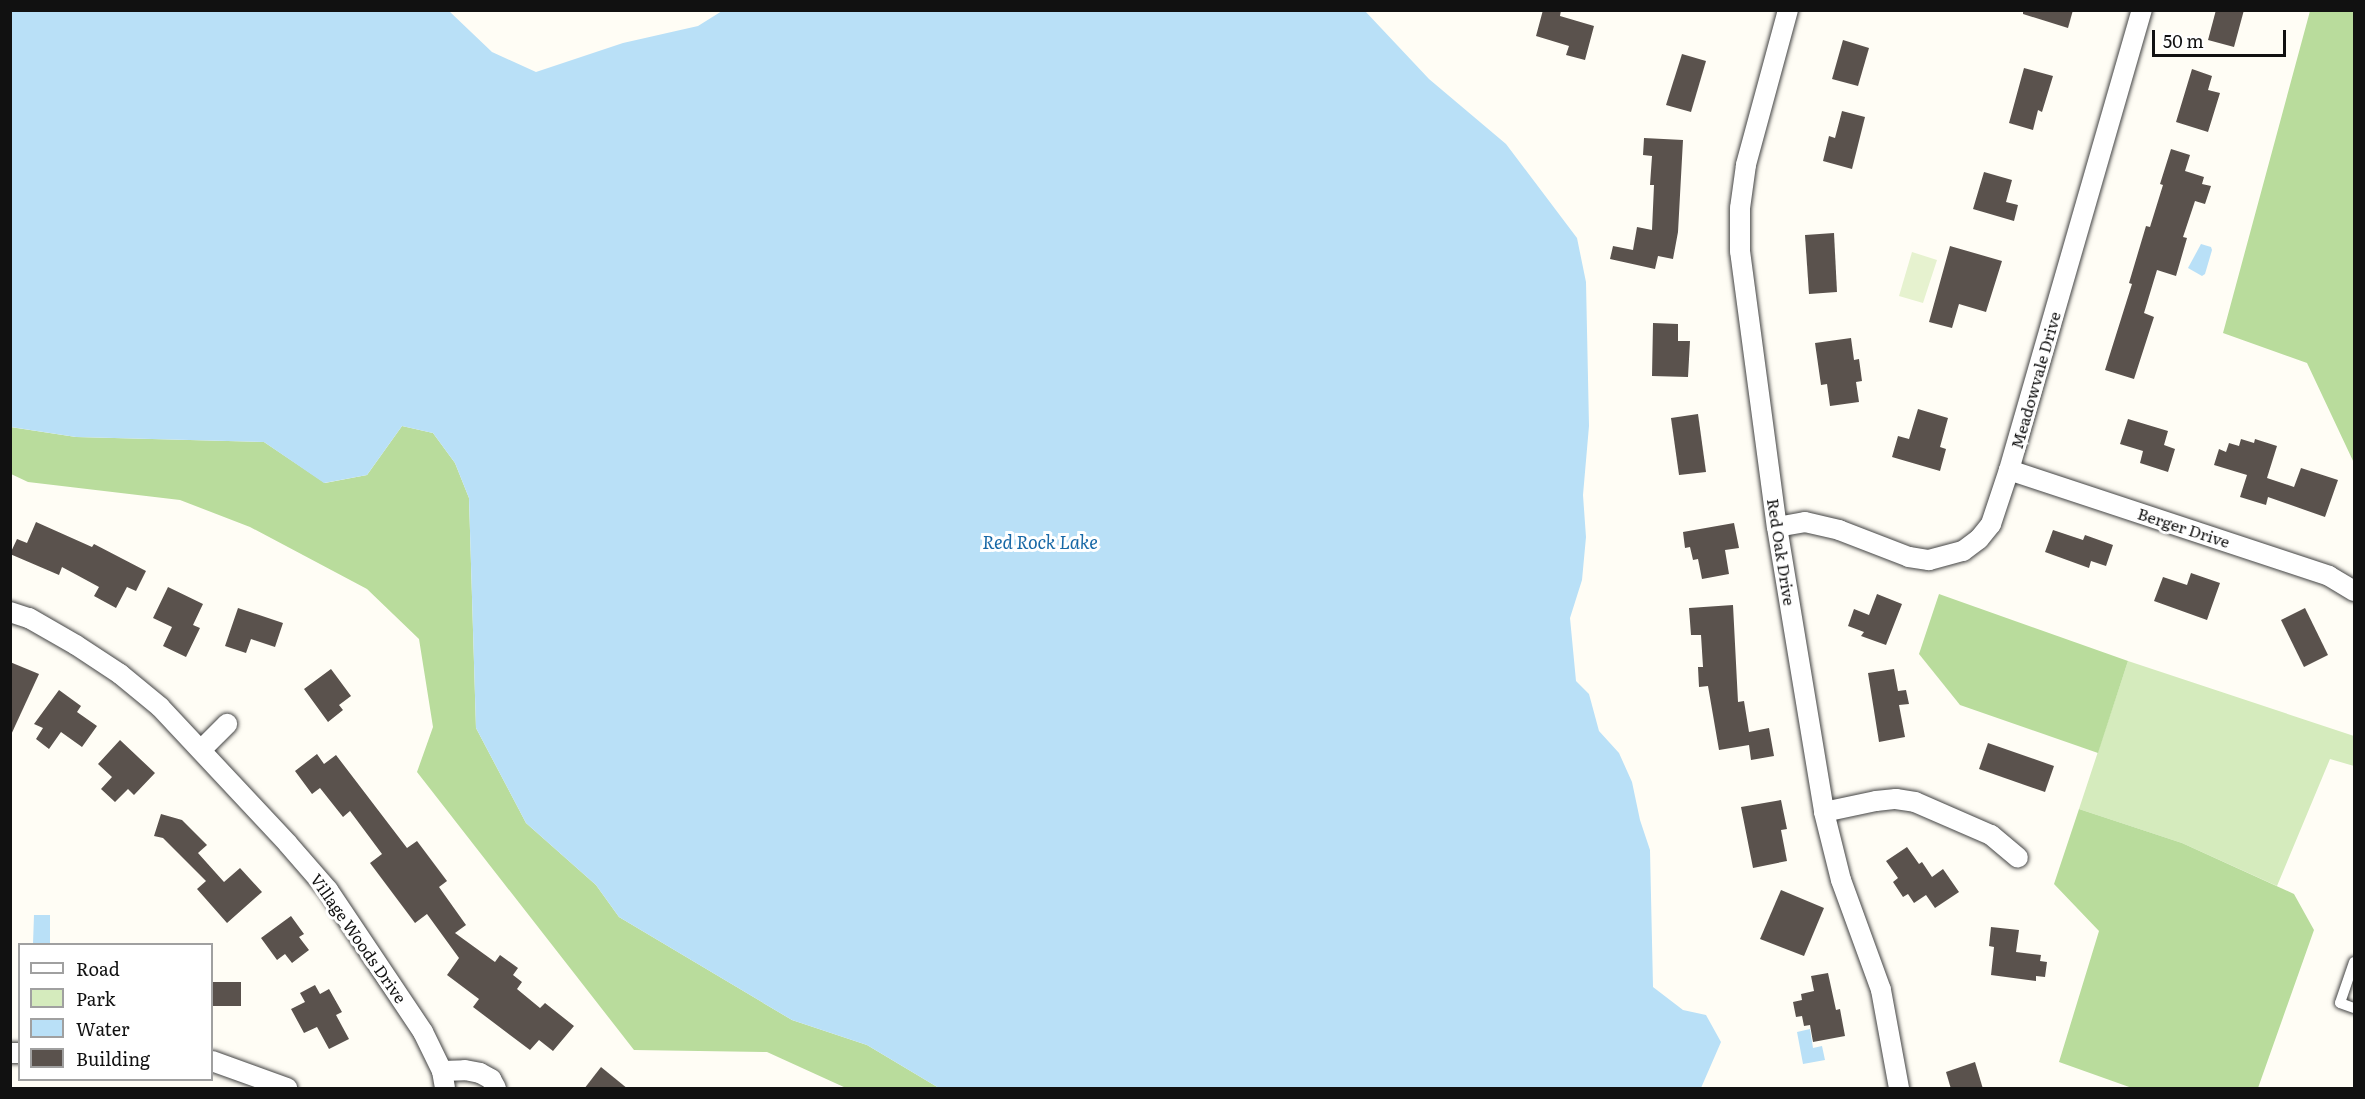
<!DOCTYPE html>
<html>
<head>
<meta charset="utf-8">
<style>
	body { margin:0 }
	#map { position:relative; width:2365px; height:1099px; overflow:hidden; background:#fffdf5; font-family:Literata,serif }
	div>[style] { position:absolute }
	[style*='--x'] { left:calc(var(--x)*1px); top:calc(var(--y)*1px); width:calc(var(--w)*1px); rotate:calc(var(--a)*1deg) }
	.green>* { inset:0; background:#d5ebbd }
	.forest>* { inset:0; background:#b9dc9c }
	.pitch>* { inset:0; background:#e6f2cf }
	.water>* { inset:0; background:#b9e0f7 }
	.building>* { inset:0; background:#5a524d }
	.roads { filter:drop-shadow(0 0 2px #444) drop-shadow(0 0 2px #444) }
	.lane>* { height:10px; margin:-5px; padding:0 5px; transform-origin:5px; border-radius:5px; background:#fff }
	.street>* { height:20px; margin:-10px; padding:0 10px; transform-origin:10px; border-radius:10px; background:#fff }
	span { translate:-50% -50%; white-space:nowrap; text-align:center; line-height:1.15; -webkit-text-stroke:6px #fff; paint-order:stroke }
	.street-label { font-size:16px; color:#111 }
	.water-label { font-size:18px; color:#1768a6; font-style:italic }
	.frame { position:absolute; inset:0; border:12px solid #111; pointer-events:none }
	.legend { position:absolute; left:18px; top:943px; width:195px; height:138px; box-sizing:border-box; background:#fff; border:2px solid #a0a0a0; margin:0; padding:8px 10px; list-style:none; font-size:18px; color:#111 }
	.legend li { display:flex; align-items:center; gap:12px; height:30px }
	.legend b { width:30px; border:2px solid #a0a0a0 }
	.scale { position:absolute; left:2152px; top:30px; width:134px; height:27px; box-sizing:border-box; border:3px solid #111; border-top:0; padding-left:8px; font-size:18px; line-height:21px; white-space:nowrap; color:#111; -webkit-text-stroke:4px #fff; paint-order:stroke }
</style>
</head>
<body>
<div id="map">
	<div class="green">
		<div style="clip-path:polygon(2128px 661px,2354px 736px,2354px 766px,2330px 759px,2277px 886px,2182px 843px,2079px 809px)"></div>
	</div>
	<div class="forest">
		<div style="clip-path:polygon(2310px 11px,2354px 11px,2354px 463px,2307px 363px,2223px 333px)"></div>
		<div style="clip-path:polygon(402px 426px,433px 433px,455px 463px,469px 498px,476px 728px,526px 823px,596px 885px,619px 917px,792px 1020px,867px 1045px,939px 1088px,846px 1088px,767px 1052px,634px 1050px,417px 772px,433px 727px,419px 639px,367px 589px,250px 527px,180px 500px,28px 482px,11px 474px,10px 427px,76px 437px,264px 442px,325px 483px,367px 475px)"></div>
		<div style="clip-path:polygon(1939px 594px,2128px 661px,2098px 753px,1960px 705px,1919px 654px)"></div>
		<div style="clip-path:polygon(2079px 809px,2182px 843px,2294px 894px,2314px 930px,2258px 1088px,2132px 1088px,2059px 1062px,2099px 931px,2054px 884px)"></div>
	</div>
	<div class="pitch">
		<div style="clip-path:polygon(1912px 252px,1937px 260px,1923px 303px,1899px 296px)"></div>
	</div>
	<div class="water">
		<div style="clip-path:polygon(10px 11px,449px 11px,492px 52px,536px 72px,623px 43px,698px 26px,722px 11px,1365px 11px,1429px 79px,1506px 144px,1577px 238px,1586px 282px,1589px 426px,1583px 495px,1586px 537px,1582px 580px,1570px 618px,1576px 681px,1589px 694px,1599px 731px,1619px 753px,1632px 782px,1640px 820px,1650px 850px,1653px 987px,1683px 1010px,1706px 1015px,1721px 1042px,1701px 1088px,939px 1088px,867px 1045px,792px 1020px,619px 917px,596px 885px,526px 823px,476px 728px,469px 498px,455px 463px,433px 433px,402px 426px,367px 475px,324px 483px,264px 442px,76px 437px,11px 427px)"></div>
		<div style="clip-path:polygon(2201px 244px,2211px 247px,2212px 250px,2205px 274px,2202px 276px,2188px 268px)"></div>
		<div style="clip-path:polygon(34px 915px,50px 915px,50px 944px,33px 944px)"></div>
		<div style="clip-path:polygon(1810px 1029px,1813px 1048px,1822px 1046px,1825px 1060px,1803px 1064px,1797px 1032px)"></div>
	</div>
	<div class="building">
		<div style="clip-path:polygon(1543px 10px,1561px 10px,1560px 16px,1594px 26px,1585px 60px,1566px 55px,1569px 46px,1536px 36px)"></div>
		<div style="clip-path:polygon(2023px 10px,2073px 10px,2068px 28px,2023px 14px)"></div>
		<div style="clip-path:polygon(2216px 10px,2244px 10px,2234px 47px,2208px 40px)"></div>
		<div style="clip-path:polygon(1843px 40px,1869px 48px,1858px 86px,1832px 79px)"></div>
		<div style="clip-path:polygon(1682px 54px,1706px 61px,1691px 112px,1666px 105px)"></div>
		<div style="clip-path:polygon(2024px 68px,2053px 76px,2042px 112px,2038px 110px,2033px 130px,2009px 123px)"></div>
		<div style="clip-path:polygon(2192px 69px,2212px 76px,2208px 90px,2220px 93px,2208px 132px,2176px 122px)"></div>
		<div style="clip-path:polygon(1842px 111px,1865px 117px,1852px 169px,1823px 161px,1829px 136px,1835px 138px)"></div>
		<div style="clip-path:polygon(1644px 138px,1683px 140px,1678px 232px,1673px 259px,1658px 256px,1655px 269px,1610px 259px,1613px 246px,1633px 250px,1637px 227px,1652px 230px,1654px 185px,1650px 185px,1652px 156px,1643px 155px)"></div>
		<div style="clip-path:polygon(2171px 149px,2190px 155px,2185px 171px,2204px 177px,2202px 184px,2211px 186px,2205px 204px,2195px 201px,2183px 237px,2187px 238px,2176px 276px,2157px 270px,2144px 313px,2154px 317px,2134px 379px,2105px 370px,2132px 284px,2129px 283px,2146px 226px,2150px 227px,2163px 185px,2160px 184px)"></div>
		<div style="clip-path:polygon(1984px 172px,2012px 180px,2006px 202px,2018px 205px,2014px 221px,1973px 209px)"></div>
		<div style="clip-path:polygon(1834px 233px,1837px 292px,1809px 294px,1805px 235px)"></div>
		<div style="clip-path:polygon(1950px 246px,2002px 261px,1986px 312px,1959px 304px,1952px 328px,1929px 322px)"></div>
		<div style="clip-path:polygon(1653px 323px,1678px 324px,1678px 341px,1690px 341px,1688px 377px,1652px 376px)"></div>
		<div style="clip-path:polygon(1851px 338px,1854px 360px,1859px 359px,1862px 381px,1856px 382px,1859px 402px,1830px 406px,1827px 384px,1821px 385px,1815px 343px)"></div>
		<div style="clip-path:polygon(1918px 409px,1948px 418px,1940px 447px,1946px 449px,1940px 471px,1892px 457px,1898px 436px,1909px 439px)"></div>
		<div style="clip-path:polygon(1698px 414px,1706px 472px,1679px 475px,1671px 418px)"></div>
		<div style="clip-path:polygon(2128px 419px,2168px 431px,2164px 445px,2175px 449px,2168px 472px,2140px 463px,2143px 451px,2120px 444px)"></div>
		<div style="clip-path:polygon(2241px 439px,2254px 443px,2255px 439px,2277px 446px,2267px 478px,2294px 487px,2301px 468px,2338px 480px,2325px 517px,2268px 497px,2266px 505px,2240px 497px,2247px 475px,2214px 465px,2219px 449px,2226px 452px,2229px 443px,2239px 446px)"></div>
		<div style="clip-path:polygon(36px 522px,92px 547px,94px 544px,146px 571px,136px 591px,127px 587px,116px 608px,94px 596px,99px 587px,62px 567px,59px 575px,10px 554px,17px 539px,27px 543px)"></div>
		<div style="clip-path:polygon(1734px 523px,1739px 548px,1725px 550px,1729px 574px,1702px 579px,1698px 559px,1693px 560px,1690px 547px,1685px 548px,1683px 532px)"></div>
		<div style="clip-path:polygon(2053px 530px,2083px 540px,2085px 535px,2113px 545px,2106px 566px,2091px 561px,2089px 568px,2045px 552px)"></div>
		<div style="clip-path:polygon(2191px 573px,2220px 583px,2207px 620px,2154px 601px,2163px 577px,2187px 585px)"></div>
		<div style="clip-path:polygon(168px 587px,203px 604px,193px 625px,200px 628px,186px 657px,163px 646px,172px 627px,153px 618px)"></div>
		<div style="clip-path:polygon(1877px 594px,1902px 604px,1886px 645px,1861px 636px,1864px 632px,1848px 626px,1854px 609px,1869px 615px)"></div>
		<div style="clip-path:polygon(1733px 605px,1738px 702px,1744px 701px,1749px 732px,1769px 728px,1774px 756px,1751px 760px,1749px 745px,1719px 750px,1708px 686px,1699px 687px,1698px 667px,1703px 667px,1701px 635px,1691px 635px,1689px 608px)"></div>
		<div style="clip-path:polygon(238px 608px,283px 623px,275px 647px,251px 639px,246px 653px,225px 646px)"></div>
		<div style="clip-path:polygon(2305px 608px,2328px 655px,2304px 667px,2281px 620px)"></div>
		<div style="clip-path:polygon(10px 662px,39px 674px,10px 737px)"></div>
		<div style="clip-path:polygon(331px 669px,351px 696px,339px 705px,343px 710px,328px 722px,304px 689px)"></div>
		<div style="clip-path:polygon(1894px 669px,1898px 691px,1906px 690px,1909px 704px,1899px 705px,1905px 737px,1879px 742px,1868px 673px)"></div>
		<div style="clip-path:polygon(59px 690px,81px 706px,77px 712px,97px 726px,82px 747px,61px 732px,49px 749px,36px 739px,43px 728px,34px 724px)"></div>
		<div style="clip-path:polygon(120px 740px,155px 773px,134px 795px,128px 789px,115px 802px,101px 789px,112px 777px,98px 764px)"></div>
		<div style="clip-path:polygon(1988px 743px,2054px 766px,2045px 792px,1979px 769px)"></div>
		<div style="clip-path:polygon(317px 754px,324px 764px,336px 755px,407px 848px,417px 841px,447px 881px,439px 887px,466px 925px,455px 933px,495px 962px,500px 955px,518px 968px,513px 975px,522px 982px,517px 989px,540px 1008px,545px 1003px,574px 1026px,553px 1051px,539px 1040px,530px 1050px,473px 1007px,479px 999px,447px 975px,459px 958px,427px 914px,415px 923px,370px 863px,382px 854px,350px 811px,343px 817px,320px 788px,312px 794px,295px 771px)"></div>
		<div style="clip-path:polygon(1781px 800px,1787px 829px,1781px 830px,1787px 861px,1753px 868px,1741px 807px)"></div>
		<div style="clip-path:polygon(161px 814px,182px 820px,207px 845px,198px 853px,224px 882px,240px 868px,262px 892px,227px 923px,197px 889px,206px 881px,163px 838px,154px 836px)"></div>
		<div style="clip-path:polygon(1907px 847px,1919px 864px,1922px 862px,1932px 877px,1943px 869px,1959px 892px,1935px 908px,1926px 895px,1914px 903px,1908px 894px,1903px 897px,1893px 882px,1898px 878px,1886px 861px)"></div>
		<div style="clip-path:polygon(1781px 890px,1824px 908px,1804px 956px,1760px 939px)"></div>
		<div style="clip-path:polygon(291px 916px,304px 934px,299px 937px,309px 950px,292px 963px,285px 954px,277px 960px,261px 938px)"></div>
		<div style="clip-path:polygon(1991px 927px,2019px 930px,2016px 952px,2041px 955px,2040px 961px,2047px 962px,2045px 977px,2036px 976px,2036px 981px,1991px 975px,1994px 947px,1989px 946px)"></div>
		<div style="clip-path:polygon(1828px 973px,1836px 1010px,1840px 1009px,1845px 1036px,1813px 1042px,1810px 1025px,1804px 1026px,1802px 1016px,1796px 1017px,1793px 1002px,1802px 1000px,1801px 994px,1814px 991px,1811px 976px)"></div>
		<div style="clip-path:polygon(212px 982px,241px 982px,241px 1006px,212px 1006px)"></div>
		<div style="clip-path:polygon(315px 985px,320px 994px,329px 989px,342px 1012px,336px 1015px,349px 1039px,329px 1049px,317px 1027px,304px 1033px,291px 1009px,305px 1002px,300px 993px)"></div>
		<div style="clip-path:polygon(1975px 1062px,1983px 1089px,1951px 1089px,1946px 1072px)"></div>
		<div style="clip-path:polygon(601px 1067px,628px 1089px,584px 1089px)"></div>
	</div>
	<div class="roads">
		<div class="lane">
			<div style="--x:2354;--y:962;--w:43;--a:108.9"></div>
			<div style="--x:2340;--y:1003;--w:15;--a:20"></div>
		</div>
		<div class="street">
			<div style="--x:1788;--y:10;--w:161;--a:105.2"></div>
			<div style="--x:1746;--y:165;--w:43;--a:97.9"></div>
			<div style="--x:1740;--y:208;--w:43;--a:90"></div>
			<div style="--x:1740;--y:251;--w:278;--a:82.4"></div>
			<div style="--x:1777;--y:527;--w:289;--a:80.6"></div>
			<div style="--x:1824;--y:812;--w:70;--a:76"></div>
			<div style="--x:1841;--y:880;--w:117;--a:70"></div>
			<div style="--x:1881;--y:990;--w:100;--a:79.6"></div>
			<div style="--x:2009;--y:470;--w:337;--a:18.3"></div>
			<div style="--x:2329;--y:576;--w:29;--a:31"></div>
			<div style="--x:1777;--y:527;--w:28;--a:-10"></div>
			<div style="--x:1805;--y:522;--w:35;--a:13"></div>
			<div style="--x:1839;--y:530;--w:75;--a:21.1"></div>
			<div style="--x:1909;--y:557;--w:20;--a:9"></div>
			<div style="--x:1929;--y:560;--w:35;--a:-15"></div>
			<div style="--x:1963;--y:551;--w:20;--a:-37"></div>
			<div style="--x:1979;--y:539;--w:19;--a:-51"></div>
			<div style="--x:1991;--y:524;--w:57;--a:-71.6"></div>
			<div style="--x:2009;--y:470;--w:479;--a:-73.9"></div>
			<div style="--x:10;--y:612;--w:20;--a:18"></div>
			<div style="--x:29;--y:618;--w:54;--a:29.9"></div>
			<div style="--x:76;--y:645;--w:53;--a:33.4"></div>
			<div style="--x:120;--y:674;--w:52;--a:39.5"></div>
			<div style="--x:160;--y:707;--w:187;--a:46.9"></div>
			<div style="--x:288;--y:844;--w:61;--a:49"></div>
			<div style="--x:328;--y:890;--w:171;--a:56.2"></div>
			<div style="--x:423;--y:1032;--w:43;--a:64"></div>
			<div style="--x:442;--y:1071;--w:17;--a:80"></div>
			<div style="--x:201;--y:750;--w:37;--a:-45"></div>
			<div style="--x:1824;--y:812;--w:53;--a:-11.9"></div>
			<div style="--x:1876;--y:801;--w:20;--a:-6"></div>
			<div style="--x:1896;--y:799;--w:19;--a:9"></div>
			<div style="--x:1915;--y:802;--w:83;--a:23.5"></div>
			<div style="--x:1991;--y:835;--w:35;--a:40"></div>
			<div style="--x:10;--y:1053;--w:10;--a:0"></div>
			<div style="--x:212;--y:1061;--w:80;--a:19.8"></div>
			<div style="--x:442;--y:1071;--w:23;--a:-2"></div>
			<div style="--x:465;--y:1070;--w:15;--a:11"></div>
			<div style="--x:480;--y:1073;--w:13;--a:29"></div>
			<div style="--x:491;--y:1079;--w:10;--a:61"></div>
		</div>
	</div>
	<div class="street-label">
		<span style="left:2035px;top:380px;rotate:-74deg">Meadowvale Drive</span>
		<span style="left:2184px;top:527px;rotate:18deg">Berger Drive</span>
		<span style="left:1782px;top:552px;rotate:81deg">Red Oak Drive</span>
		<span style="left:359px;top:938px;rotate:55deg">Village Woods Drive</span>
	</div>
	<div class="water-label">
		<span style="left:1040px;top:542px">Red Rock Lake</span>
	</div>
	<div class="frame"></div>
	<ul class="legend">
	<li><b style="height:8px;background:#fff"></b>Road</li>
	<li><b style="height:16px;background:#d5ebbd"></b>Park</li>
	<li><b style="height:16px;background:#b9e0f7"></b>Water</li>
	<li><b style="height:16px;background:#5a524d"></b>Building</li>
	</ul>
	<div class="scale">50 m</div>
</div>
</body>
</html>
